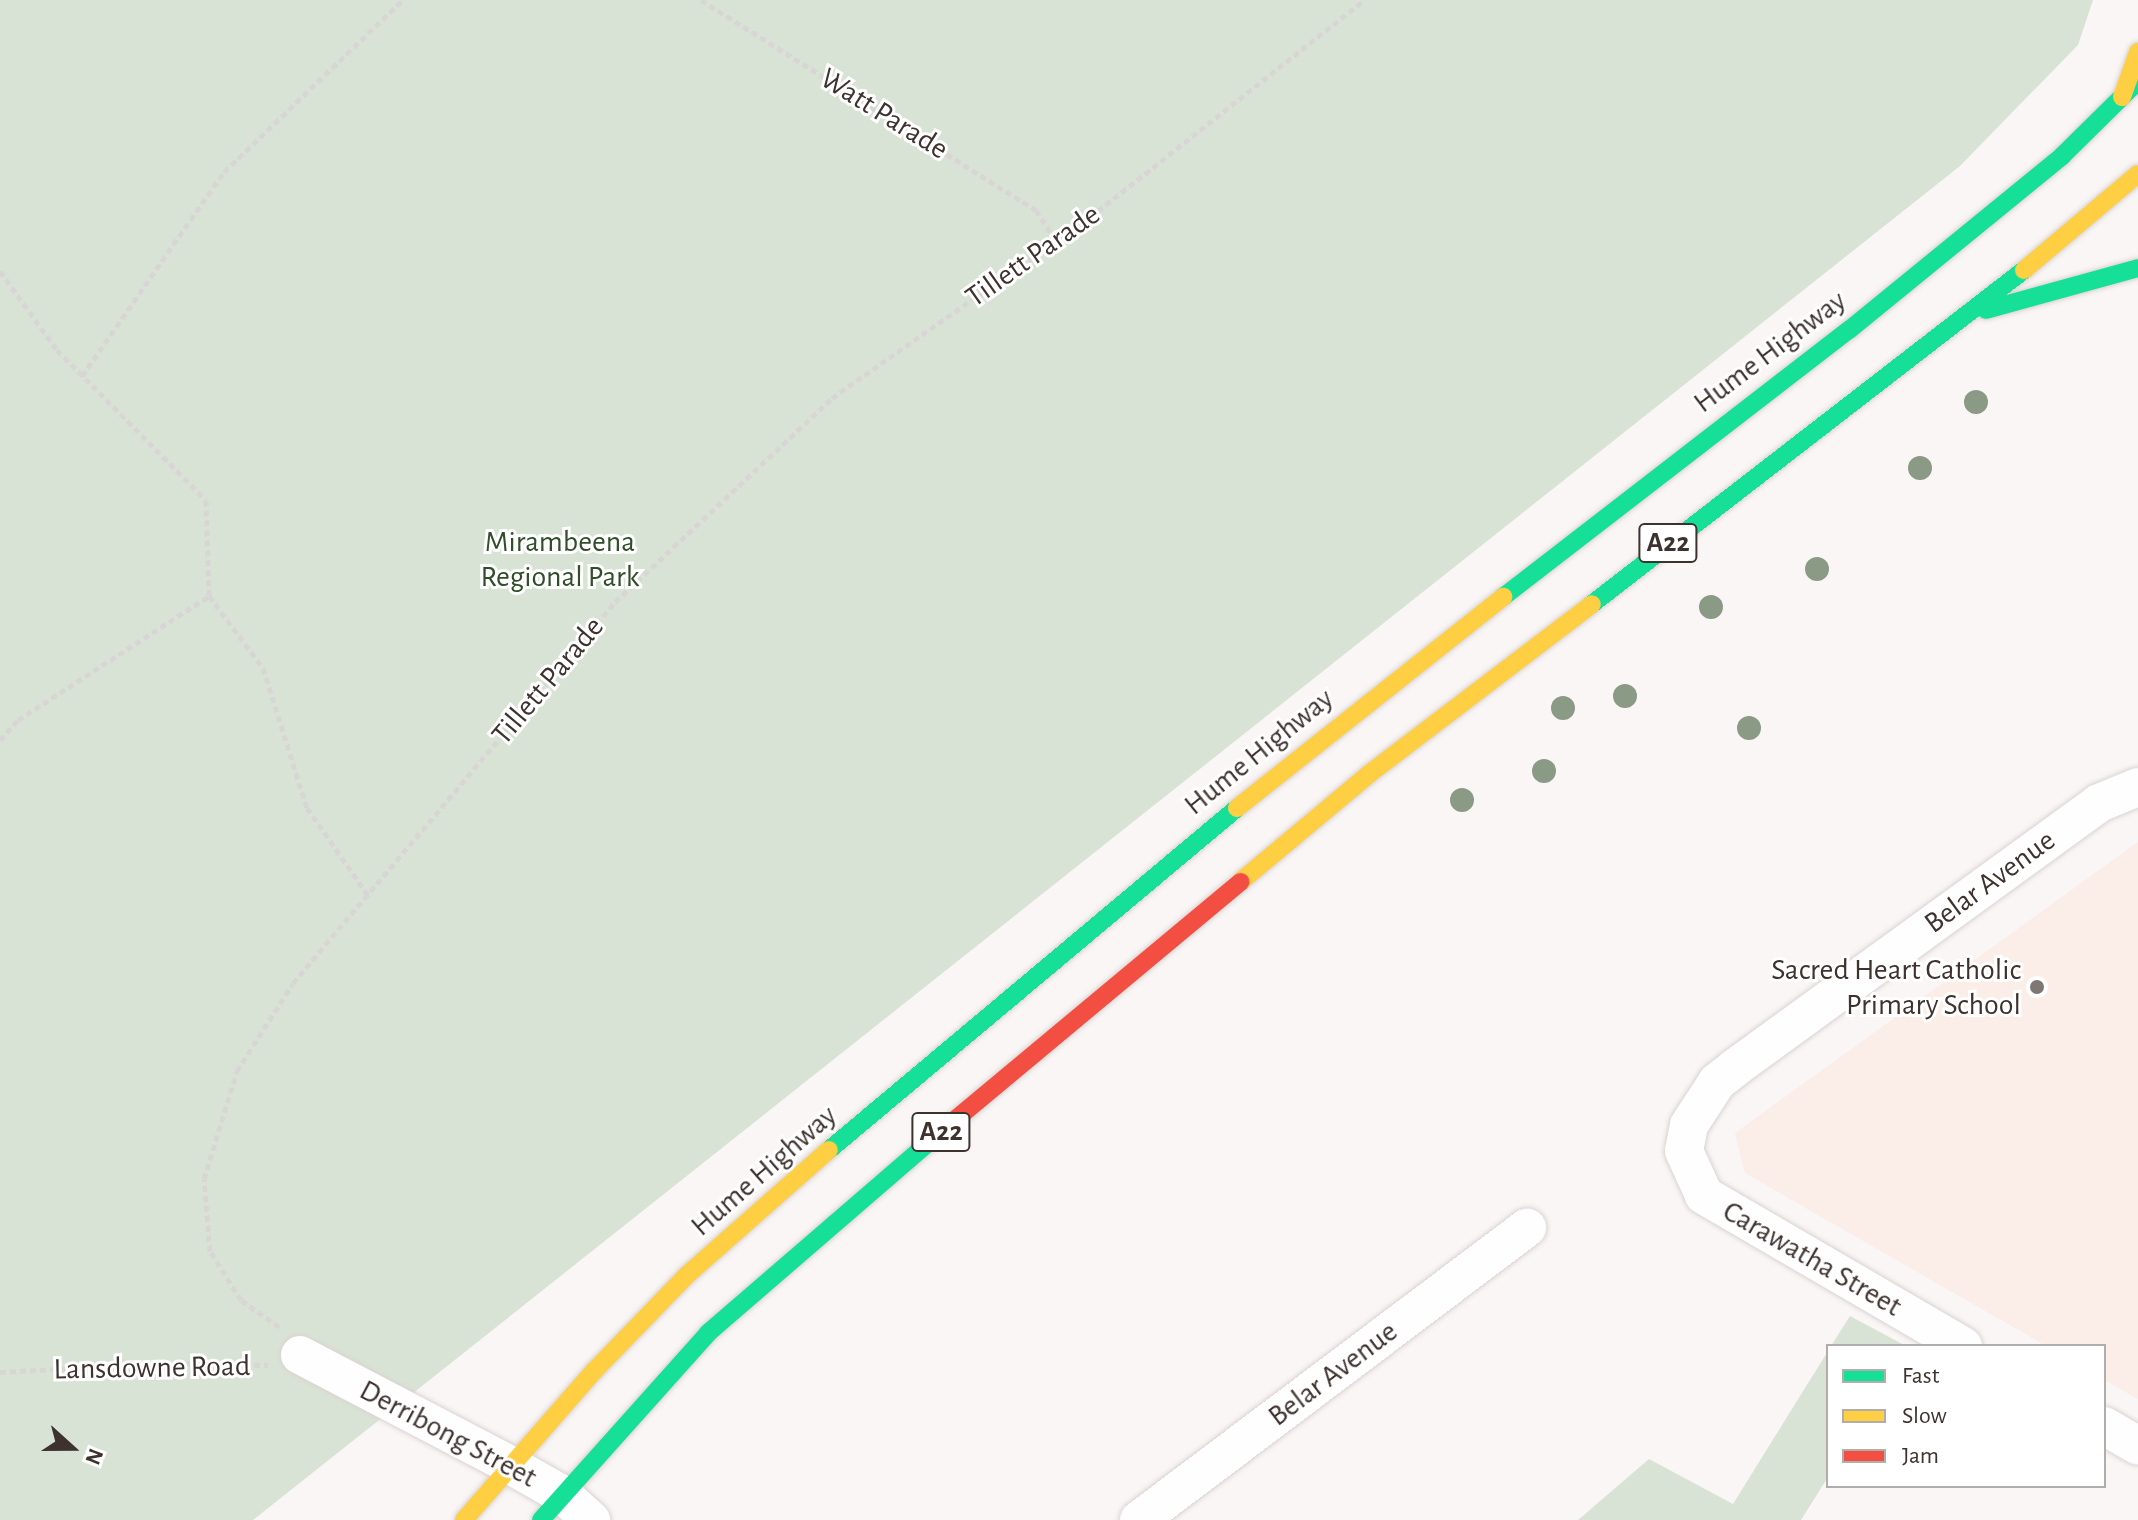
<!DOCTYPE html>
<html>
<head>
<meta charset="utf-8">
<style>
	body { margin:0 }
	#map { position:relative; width:2138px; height:1520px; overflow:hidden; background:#f9f6f5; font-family:"Alegreya Sans",sans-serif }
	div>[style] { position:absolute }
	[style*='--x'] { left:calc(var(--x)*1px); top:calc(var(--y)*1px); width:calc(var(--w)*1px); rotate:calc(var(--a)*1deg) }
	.built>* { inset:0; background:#fbede8 }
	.green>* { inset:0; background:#d9e3d5 }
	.path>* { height:5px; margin-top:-2.5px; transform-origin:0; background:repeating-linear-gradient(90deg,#d8d6d4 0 6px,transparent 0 10px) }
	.roads { filter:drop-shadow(0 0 2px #dad3d1) drop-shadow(0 0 2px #dad3d1) }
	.street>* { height:38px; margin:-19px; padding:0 19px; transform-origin:19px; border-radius:19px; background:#fefefe }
	.fast>* { height:18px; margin:-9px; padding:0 9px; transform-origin:9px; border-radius:9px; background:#16e098 }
	.slow>* { height:18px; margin:-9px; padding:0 9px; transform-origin:9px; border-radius:9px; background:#ffcf43 }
	.jam>* { height:18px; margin:-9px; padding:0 9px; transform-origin:9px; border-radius:9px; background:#f24e42 }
	.trees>* { width:24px; height:24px; margin:-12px; border-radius:50%; background:#8a9a85 }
	.dots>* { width:22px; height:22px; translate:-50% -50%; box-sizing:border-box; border:4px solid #fff; border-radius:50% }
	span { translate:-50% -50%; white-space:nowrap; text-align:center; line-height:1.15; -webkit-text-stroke:6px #fff; paint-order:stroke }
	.shield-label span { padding:2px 6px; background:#fff; border:2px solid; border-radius:6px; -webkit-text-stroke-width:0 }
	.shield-label { font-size:28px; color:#3d322e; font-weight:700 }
	.street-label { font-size:30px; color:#3d322e }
	.park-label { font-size:30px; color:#2f4e29 }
	.poi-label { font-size:30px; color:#3d322e }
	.right { translate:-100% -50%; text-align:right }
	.legend { position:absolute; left:1826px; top:1344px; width:280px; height:144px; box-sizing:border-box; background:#fff; border:2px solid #b1adab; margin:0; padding:10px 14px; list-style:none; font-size:24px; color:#3d322e }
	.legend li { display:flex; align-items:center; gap:16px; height:40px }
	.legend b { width:40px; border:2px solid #b1adab }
	.north { position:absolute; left:32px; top:1408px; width:80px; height:80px; -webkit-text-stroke:6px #fff; paint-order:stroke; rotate:111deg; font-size:22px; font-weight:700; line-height:32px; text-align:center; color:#3d322e }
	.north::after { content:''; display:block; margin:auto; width:28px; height:36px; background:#3d322e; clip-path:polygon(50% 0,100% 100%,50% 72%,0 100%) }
</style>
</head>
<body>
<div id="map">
	<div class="built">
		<div style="clip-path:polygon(2138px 842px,2138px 1399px,2104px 1380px,2104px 1346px,2046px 1346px,1745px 1173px,1735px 1133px)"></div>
	</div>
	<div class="green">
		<div style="clip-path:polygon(0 0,2093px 0,2078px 45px,1960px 166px,253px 1520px,0 1520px)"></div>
		<div style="clip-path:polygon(1850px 1316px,1906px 1346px,1831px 1346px)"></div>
		<div style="clip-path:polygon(1828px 1351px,1828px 1477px,1801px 1520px,1578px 1520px,1649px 1459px,1733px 1504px)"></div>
	</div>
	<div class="path">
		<div style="--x:701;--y:0;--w:395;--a:32.1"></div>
		<div style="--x:1036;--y:210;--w:37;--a:57"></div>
		<div style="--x:0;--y:271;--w:97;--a:54.2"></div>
		<div style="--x:57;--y:350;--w:211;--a:45.2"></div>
		<div style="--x:206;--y:500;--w:96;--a:88.2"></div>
		<div style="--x:209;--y:596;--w:90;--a:53.1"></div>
		<div style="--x:263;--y:668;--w:147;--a:72.6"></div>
		<div style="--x:307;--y:808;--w:106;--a:55"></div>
		<div style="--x:82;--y:376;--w:249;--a:-55.2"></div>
		<div style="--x:224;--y:172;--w:248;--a:-43.9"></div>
		<div style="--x:0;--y:740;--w:27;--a:-48"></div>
		<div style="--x:18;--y:720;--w:228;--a:-33"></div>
		<div style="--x:279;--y:1327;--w:47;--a:-144.6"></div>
		<div style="--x:241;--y:1300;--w:58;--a:-122.3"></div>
		<div style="--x:210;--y:1251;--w:72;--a:-94.8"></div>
		<div style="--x:204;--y:1179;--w:113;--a:-73"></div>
		<div style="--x:237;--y:1071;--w:104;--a:-57.5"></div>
		<div style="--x:293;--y:983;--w:499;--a:-49.8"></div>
		<div style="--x:615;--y:602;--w:298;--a:-43.2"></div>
		<div style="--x:832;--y:398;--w:325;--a:-35.1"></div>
		<div style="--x:1098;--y:211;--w:340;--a:-38.4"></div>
		<div style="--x:0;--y:1372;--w:164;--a:-3.1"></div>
		<div style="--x:164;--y:1363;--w:104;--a:1.1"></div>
	</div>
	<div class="roads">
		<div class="street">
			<div style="--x:1963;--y:1346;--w:300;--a:-149.8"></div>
			<div style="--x:1704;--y:1195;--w:48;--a:-114.4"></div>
			<div style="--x:1684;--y:1151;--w:26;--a:-79"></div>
			<div style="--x:1689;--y:1125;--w:51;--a:-56.9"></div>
			<div style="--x:1717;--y:1082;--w:24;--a:-38"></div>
			<div style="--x:1736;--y:1067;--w:449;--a:-36"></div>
			<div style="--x:2099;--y:803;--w:42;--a:-22.3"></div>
			<div style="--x:300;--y:1355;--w:239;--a:27.6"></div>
			<div style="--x:512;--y:1466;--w:59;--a:29.6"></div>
			<div style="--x:563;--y:1495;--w:38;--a:42"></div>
			<div style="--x:2104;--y:1426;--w:39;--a:30"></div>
			<div style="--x:1139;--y:1520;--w:486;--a:-37"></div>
		</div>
		<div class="fast">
			<div style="--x:1986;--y:310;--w:158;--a:-15.4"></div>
			<div style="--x:1503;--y:597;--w:437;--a:-37.7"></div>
			<div style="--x:1849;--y:330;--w:275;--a:-39.2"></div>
			<div style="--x:2062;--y:156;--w:107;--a:-44.6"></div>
			<div style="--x:1592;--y:604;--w:546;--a:-37.71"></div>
			<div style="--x:829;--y:1150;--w:532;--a:-39.97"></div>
			<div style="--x:541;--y:1520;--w:251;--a:-48.2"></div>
			<div style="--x:708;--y:1333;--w:312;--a:-40.8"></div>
		</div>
		<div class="slow">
			<div style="--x:2122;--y:97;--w:48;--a:-70.4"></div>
			<div style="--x:2024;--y:270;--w:149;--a:-40.1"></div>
			<div style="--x:1237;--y:808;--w:340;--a:-38.4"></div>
			<div style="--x:1240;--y:882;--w:168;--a:-39.9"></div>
			<div style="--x:1369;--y:774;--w:280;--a:-37.3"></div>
			<div style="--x:464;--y:1520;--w:199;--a:-48.9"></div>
			<div style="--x:595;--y:1370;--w:132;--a:-45.9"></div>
			<div style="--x:687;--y:1275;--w:189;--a:-41.4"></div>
		</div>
		<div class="jam">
			<div style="--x:944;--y:1129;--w:386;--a:-39.8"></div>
		</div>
	</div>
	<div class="trees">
		<div style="left:1976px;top:402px"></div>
		<div style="left:1920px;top:468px"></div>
		<div style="left:1817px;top:569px"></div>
		<div style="left:1711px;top:607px"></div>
		<div style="left:1625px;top:696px"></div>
		<div style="left:1563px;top:708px"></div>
		<div style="left:1749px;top:728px"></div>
		<div style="left:1544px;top:771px"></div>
		<div style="left:1462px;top:800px"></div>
	</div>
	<div class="dots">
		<div style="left:2037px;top:987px;background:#7f7774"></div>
	</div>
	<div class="shield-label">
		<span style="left:1668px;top:543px">A22</span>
		<span style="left:941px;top:1132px">A22</span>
	</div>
	<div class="street-label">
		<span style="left:884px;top:114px;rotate:32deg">Watt Parade</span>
		<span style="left:1033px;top:256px;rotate:-35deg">Tillett Parade</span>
		<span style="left:1770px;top:352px;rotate:-37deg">Hume Highway</span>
		<span style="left:548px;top:681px;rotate:-50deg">Tillett Parade</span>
		<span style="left:1259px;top:752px;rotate:-39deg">Hume Highway</span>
		<span style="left:1990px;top:882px;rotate:-36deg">Belar Avenue</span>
		<span style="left:764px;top:1171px;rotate:-41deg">Hume Highway</span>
		<span style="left:1812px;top:1259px;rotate:30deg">Carawatha Street</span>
		<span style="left:152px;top:1368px;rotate:-1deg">Lansdowne Road</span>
		<span style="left:1333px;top:1374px;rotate:-37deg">Belar Avenue</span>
		<span style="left:448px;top:1434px;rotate:28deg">Derribong Street</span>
	</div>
	<div class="park-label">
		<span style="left:560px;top:559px">Mirambeena<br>Regional Park</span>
	</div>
	<div class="poi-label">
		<span class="right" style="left:2021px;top:987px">Sacred Heart Catholic<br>Primary School</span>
	</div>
	<ul class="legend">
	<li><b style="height:10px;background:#16e098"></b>Fast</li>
	<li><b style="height:10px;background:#ffcf43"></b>Slow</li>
	<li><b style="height:10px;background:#f24e42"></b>Jam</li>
	</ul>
	<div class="north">N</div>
</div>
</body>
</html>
